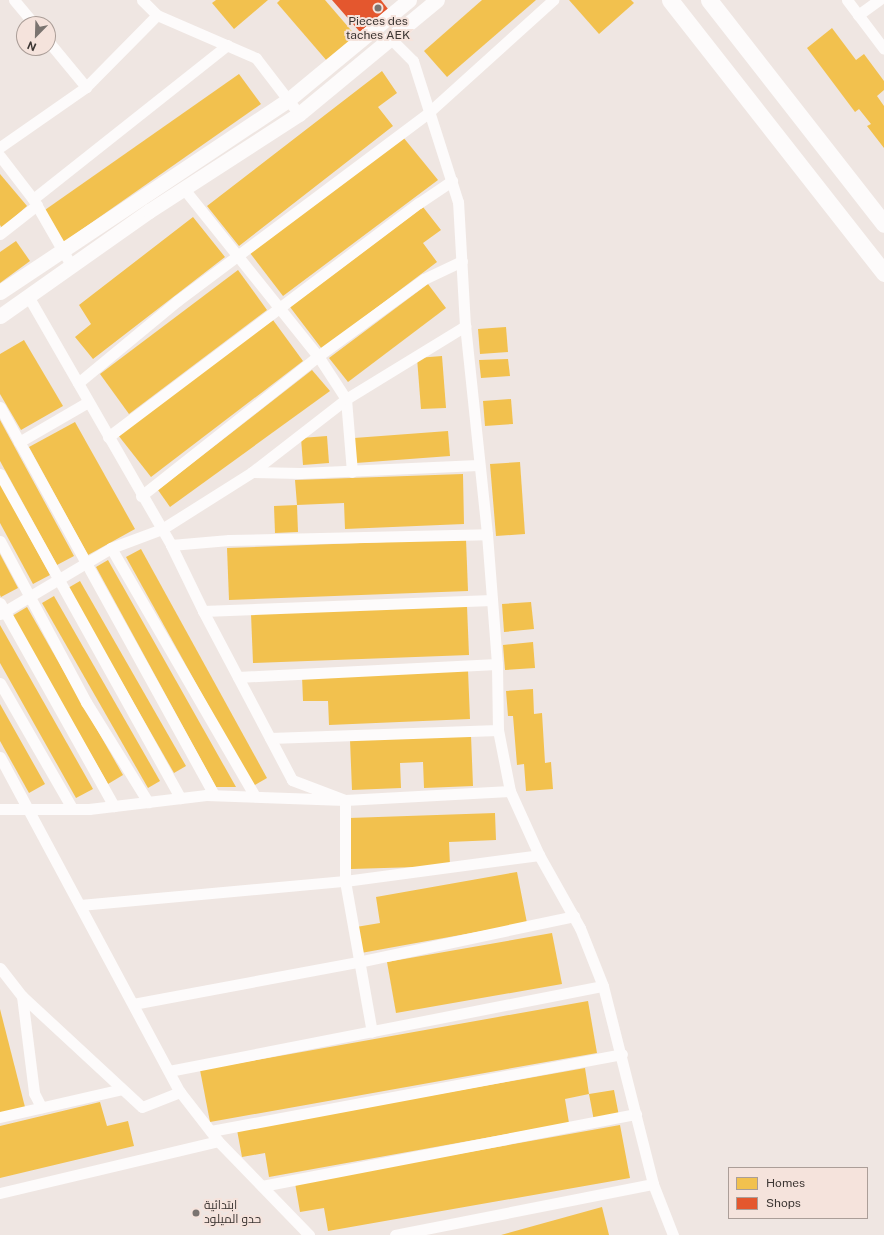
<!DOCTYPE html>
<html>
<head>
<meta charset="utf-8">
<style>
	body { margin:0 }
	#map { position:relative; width:884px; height:1235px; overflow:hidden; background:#efe6e2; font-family:"Public Sans",Cairo,sans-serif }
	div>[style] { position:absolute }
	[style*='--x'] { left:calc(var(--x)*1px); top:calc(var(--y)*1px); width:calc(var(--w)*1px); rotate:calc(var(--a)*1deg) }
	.homes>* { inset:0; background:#f2c14e }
	.shops>* { inset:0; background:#e4572e }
	.minor>* { height:11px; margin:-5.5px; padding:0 5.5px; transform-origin:5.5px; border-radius:5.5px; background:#fdfbfb }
	.secondary>* { height:15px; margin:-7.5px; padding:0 7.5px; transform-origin:7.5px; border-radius:7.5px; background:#fdfbfb }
	.primary>* { height:17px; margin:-8.5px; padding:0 8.5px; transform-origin:8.5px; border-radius:8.5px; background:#fdfbfb }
	.dots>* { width:11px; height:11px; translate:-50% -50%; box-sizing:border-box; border:2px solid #f5e3dc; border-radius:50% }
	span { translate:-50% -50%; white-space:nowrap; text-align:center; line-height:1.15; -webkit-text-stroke:4px #f5e3dc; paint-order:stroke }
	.poi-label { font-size:12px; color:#3c3633 }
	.left { translate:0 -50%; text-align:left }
	.legend { position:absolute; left:728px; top:1167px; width:140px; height:52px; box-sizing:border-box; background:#f5e3dc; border:1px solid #ab9e98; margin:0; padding:5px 7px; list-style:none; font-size:12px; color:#3c3633 }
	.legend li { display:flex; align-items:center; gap:8px; height:20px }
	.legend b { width:20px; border:1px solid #ab9e98 }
	.north { position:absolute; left:16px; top:16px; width:40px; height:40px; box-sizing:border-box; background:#f5e3dc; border:1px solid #ab9e98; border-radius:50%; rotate:203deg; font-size:11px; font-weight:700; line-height:16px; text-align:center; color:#3c3633 }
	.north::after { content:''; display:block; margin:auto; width:14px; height:18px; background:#7b7470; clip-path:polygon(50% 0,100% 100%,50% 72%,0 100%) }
</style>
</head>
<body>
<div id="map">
	<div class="homes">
		<div style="clip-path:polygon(216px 0,268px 0,234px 29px,212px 3px)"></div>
		<div style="clip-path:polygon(280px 0,325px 0,356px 36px,327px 61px,277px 3px)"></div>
		<div style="clip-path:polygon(482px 0,536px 0,447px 77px,424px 51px)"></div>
		<div style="clip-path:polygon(569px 0,631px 0,634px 3px,599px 34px)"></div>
		<div style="clip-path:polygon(832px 28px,856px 60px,864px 54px,884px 81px,884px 90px,877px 96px,884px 106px,884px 148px,867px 126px,871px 124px,859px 109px,855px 112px,807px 48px)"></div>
		<div style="clip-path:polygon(382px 71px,397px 93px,378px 107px,393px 126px,239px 246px,207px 206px)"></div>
		<div style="clip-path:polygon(239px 74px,261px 104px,64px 242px,42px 212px)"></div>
		<div style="clip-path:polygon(403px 137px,438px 180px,283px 296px,250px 253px)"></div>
		<div style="clip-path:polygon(0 174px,27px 206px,2px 228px,0 225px)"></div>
		<div style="clip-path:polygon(423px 207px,441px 230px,423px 243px,437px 262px,322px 349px,290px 307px)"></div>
		<div style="clip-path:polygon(193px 217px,225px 257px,93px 359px,75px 337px,91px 324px,79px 305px)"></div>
		<div style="clip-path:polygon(16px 241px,30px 261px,0 283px,0 252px)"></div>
		<div style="clip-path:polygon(238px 270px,267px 310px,129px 414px,100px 374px)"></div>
		<div style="clip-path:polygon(428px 284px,446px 308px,348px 382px,329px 358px)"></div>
		<div style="clip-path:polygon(273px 320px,303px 361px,151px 477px,118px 435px)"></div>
		<div style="clip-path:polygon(506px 327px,508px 352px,480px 354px,478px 329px)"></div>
		<div style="clip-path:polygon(24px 340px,63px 406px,21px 430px,0 394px,0 354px)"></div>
		<div style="clip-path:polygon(442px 356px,446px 408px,421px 409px,417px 358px)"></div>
		<div style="clip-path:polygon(508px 359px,510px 376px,481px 378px,479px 360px)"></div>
		<div style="clip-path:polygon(312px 370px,330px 391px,170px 507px,158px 490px)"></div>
		<div style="clip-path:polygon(511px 399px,513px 424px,485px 426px,483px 401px)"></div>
		<div style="clip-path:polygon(0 420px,74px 556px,57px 565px,0 461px)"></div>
		<div style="clip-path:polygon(75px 422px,135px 529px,88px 555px,29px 447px)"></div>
		<div style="clip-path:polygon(448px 431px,450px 456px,356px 463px,354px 438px)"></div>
		<div style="clip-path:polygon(327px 436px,329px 463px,303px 465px,301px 438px)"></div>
		<div style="clip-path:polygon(520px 462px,525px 534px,496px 536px,490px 464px)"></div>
		<div style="clip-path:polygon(463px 474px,464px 524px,345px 529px,344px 503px,297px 505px,295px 480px)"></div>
		<div style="clip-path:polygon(0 483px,50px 575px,33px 584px,0 523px)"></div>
		<div style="clip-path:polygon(297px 505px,298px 532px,275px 533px,274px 506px)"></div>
		<div style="clip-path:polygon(466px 539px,468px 591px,229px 600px,227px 548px)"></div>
		<div style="clip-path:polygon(141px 549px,267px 778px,253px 786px,126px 557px)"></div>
		<div style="clip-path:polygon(0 554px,18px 588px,1px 597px,0 595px)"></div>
		<div style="clip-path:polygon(108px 560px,236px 787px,216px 787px,96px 567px)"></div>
		<div style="clip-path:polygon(80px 581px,186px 766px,174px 773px,68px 588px)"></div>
		<div style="clip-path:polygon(54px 596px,160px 781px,148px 788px,42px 603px)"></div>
		<div style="clip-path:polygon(531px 602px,534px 629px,504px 632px,502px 604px)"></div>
		<div style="clip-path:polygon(467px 606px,469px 655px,253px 663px,251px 614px)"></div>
		<div style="clip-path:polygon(27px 607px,123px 775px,108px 784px,12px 616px)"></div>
		<div style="clip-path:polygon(0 625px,93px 789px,76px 798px,0 663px)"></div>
		<div style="clip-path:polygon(533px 642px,535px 668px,505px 670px,503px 645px)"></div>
		<div style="clip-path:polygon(468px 670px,470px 719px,329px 725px,328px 701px,303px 701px,302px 676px)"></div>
		<div style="clip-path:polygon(533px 689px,534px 714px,542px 713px,545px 763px,551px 762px,553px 789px,526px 791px,524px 764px,517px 765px,513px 716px,508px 716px,506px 691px)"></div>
		<div style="clip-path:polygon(0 704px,45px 784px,29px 793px,0 741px)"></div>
		<div style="clip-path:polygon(471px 735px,473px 786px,424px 788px,423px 762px,400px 763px,401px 788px,352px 790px,350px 740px)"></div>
		<div style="clip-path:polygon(495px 813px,496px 840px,449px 842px,450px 866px,351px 869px,349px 818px)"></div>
		<div style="clip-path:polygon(517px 872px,527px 923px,361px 953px,356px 927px,380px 923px,376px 897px)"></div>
		<div style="clip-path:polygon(552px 933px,562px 984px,396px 1013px,387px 962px)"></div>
		<div style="clip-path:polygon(588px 1001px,597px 1053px,210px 1122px,200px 1070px)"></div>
		<div style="clip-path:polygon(0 1009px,25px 1107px,0 1113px)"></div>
		<div style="clip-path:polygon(585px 1068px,589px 1094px,614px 1090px,619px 1116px,594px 1121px,589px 1094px,565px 1099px,569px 1123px,269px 1177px,265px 1153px,242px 1157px,237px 1130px)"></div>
		<div style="clip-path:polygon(100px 1102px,107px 1126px,128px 1121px,134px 1146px,0 1178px,0 1126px)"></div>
		<div style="clip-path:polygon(620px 1125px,630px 1178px,328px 1231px,324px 1208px,300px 1212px,295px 1183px)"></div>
		<div style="clip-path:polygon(602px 1207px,609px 1235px,501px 1235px)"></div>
	</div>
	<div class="shops">
		<div style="clip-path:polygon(332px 0,381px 0,388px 9px,360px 32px)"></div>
	</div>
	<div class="minor">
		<div style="--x:14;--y:0;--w:31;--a:50"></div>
		<div style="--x:142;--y:0;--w:21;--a:45"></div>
		<div style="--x:157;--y:15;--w:108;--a:23.5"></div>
		<div style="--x:256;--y:58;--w:71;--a:52.5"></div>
		<div style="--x:847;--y:0;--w:61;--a:52.9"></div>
		<div style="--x:858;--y:15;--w:26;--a:-36"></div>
		<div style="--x:48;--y:41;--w:60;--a:50.4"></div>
		<div style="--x:86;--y:87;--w:101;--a:-45.4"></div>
		<div style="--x:0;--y:147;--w:105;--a:-34.9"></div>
		<div style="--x:0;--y:156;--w:54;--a:52.5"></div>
		<div style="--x:184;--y:189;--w:214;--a:51.3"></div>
		<div style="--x:318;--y:356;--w:51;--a:56.9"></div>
		<div style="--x:346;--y:399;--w:73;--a:85.3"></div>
		<div style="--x:0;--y:234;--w:47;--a:-38.1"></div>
		<div style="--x:71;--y:265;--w:76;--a:-119.9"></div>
		<div style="--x:33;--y:199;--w:248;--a:-38.4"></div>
		<div style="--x:28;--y:296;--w:287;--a:60.1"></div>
		<div style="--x:171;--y:545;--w:73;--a:64.1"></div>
		<div style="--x:203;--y:611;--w:191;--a:62.2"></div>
		<div style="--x:292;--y:780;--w:57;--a:20.7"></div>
		<div style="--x:345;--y:800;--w:81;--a:90"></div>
		<div style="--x:345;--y:881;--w:153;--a:79.9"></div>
		<div style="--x:78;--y:383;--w:129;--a:-39.6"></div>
		<div style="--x:177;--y:301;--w:314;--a:-36.8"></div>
		<div style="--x:428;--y:113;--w:169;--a:-42.1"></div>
		<div style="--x:0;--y:407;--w:443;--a:61.1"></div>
		<div style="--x:108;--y:437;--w:389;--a:-37"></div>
		<div style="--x:419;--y:203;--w:40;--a:-34"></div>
		<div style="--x:19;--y:442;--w:80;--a:-30.1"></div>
		<div style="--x:252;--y:472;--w:48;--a:1.2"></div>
		<div style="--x:300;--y:473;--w:178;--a:-2.6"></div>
		<div style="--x:0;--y:474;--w:371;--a:60.9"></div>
		<div style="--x:141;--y:496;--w:226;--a:-38.3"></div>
		<div style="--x:318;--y:356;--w:131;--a:-36"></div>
		<div style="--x:424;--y:279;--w:42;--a:-25.3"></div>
		<div style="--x:0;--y:541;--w:183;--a:61.9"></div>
		<div style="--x:86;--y:702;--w:118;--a:58.2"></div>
		<div style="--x:171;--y:545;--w:58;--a:-4.9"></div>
		<div style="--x:229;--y:540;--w:258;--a:-1.3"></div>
		<div style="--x:111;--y:548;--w:287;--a:59.9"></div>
		<div style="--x:0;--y:603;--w:233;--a:60.7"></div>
		<div style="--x:203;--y:611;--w:289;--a:-2.2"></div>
		<div style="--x:0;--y:614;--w:129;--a:-30.7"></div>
		<div style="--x:111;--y:548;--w:54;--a:-20.4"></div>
		<div style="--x:162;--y:529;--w:107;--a:-32.3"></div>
		<div style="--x:252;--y:472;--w:119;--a:-37.8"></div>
		<div style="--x:346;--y:399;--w:140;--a:-31.5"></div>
		<div style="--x:238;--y:677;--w:259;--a:-2.9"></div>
		<div style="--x:0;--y:683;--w:144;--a:60.1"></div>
		<div style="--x:270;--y:738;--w:228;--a:-2"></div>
		<div style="--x:0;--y:757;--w:380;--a:61.8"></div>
		<div style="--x:180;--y:1092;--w:62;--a:52.2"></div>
		<div style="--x:218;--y:1141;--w:131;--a:45.9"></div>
		<div style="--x:510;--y:791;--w:70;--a:65.6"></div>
		<div style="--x:539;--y:855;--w:84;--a:60.7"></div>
		<div style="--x:580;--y:928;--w:62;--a:68.4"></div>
		<div style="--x:603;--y:986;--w:204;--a:75.8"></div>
		<div style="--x:653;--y:1184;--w:55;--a:68.6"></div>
		<div style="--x:0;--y:809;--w:89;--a:0"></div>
		<div style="--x:89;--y:809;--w:118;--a:-6.8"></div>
		<div style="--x:206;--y:795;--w:139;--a:2.1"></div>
		<div style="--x:345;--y:800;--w:165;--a:-3.1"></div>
		<div style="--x:510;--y:791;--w:62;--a:-101.1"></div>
		<div style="--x:498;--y:730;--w:66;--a:-90.9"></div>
		<div style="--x:497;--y:664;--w:130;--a:-94.4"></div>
		<div style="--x:487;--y:534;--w:209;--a:-96"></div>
		<div style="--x:465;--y:326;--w:124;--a:-93.2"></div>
		<div style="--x:458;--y:202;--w:148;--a:-107.7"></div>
		<div style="--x:413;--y:61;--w:33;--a:-135"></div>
		<div style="--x:80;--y:905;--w:266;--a:-5.2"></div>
		<div style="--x:345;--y:881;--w:196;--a:-7.6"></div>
		<div style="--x:0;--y:968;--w:36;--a:52"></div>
		<div style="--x:22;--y:996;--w:163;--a:42.8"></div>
		<div style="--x:142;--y:1107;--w:41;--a:-21.5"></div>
		<div style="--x:22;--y:996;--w:98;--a:82.9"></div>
		<div style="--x:34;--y:1093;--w:16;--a:63"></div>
		<div style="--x:133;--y:1004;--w:229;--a:-10.6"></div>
		<div style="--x:358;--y:962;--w:221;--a:-12"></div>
		<div style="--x:169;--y:1071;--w:442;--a:-11.1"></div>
		<div style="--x:0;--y:1117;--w:125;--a:-12.9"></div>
		<div style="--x:211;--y:1131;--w:418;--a:-10.6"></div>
		<div style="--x:262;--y:1186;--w:381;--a:-10.9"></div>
		<div style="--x:0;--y:1193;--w:224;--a:-13.4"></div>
		<div style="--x:395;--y:1235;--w:263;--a:-11.2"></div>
	</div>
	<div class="secondary">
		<div style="--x:0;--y:292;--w:346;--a:-33.7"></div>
		<div style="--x:288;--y:100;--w:157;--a:-39.6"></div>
		<div style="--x:0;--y:316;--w:182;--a:-35.2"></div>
		<div style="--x:149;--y:211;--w:179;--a:-32.9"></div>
		<div style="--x:299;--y:114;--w:179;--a:-39.6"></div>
	</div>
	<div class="primary">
		<div style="--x:670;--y:0;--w:347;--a:51.9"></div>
		<div style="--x:709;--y:0;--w:284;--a:52"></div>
	</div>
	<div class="dots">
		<div style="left:378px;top:8px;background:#7b7470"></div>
		<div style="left:196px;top:1213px;background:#7b7470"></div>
	</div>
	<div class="poi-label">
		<span style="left:378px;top:29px">Pieces des<br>taches AEK</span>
		<span class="left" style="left:204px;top:1213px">ابتدائية<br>حدو الميلود</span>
	</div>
	<ul class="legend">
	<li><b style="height:11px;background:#f2c14e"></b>Homes</li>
	<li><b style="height:11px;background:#e4572e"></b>Shops</li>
	</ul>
	<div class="north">N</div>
</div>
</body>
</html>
